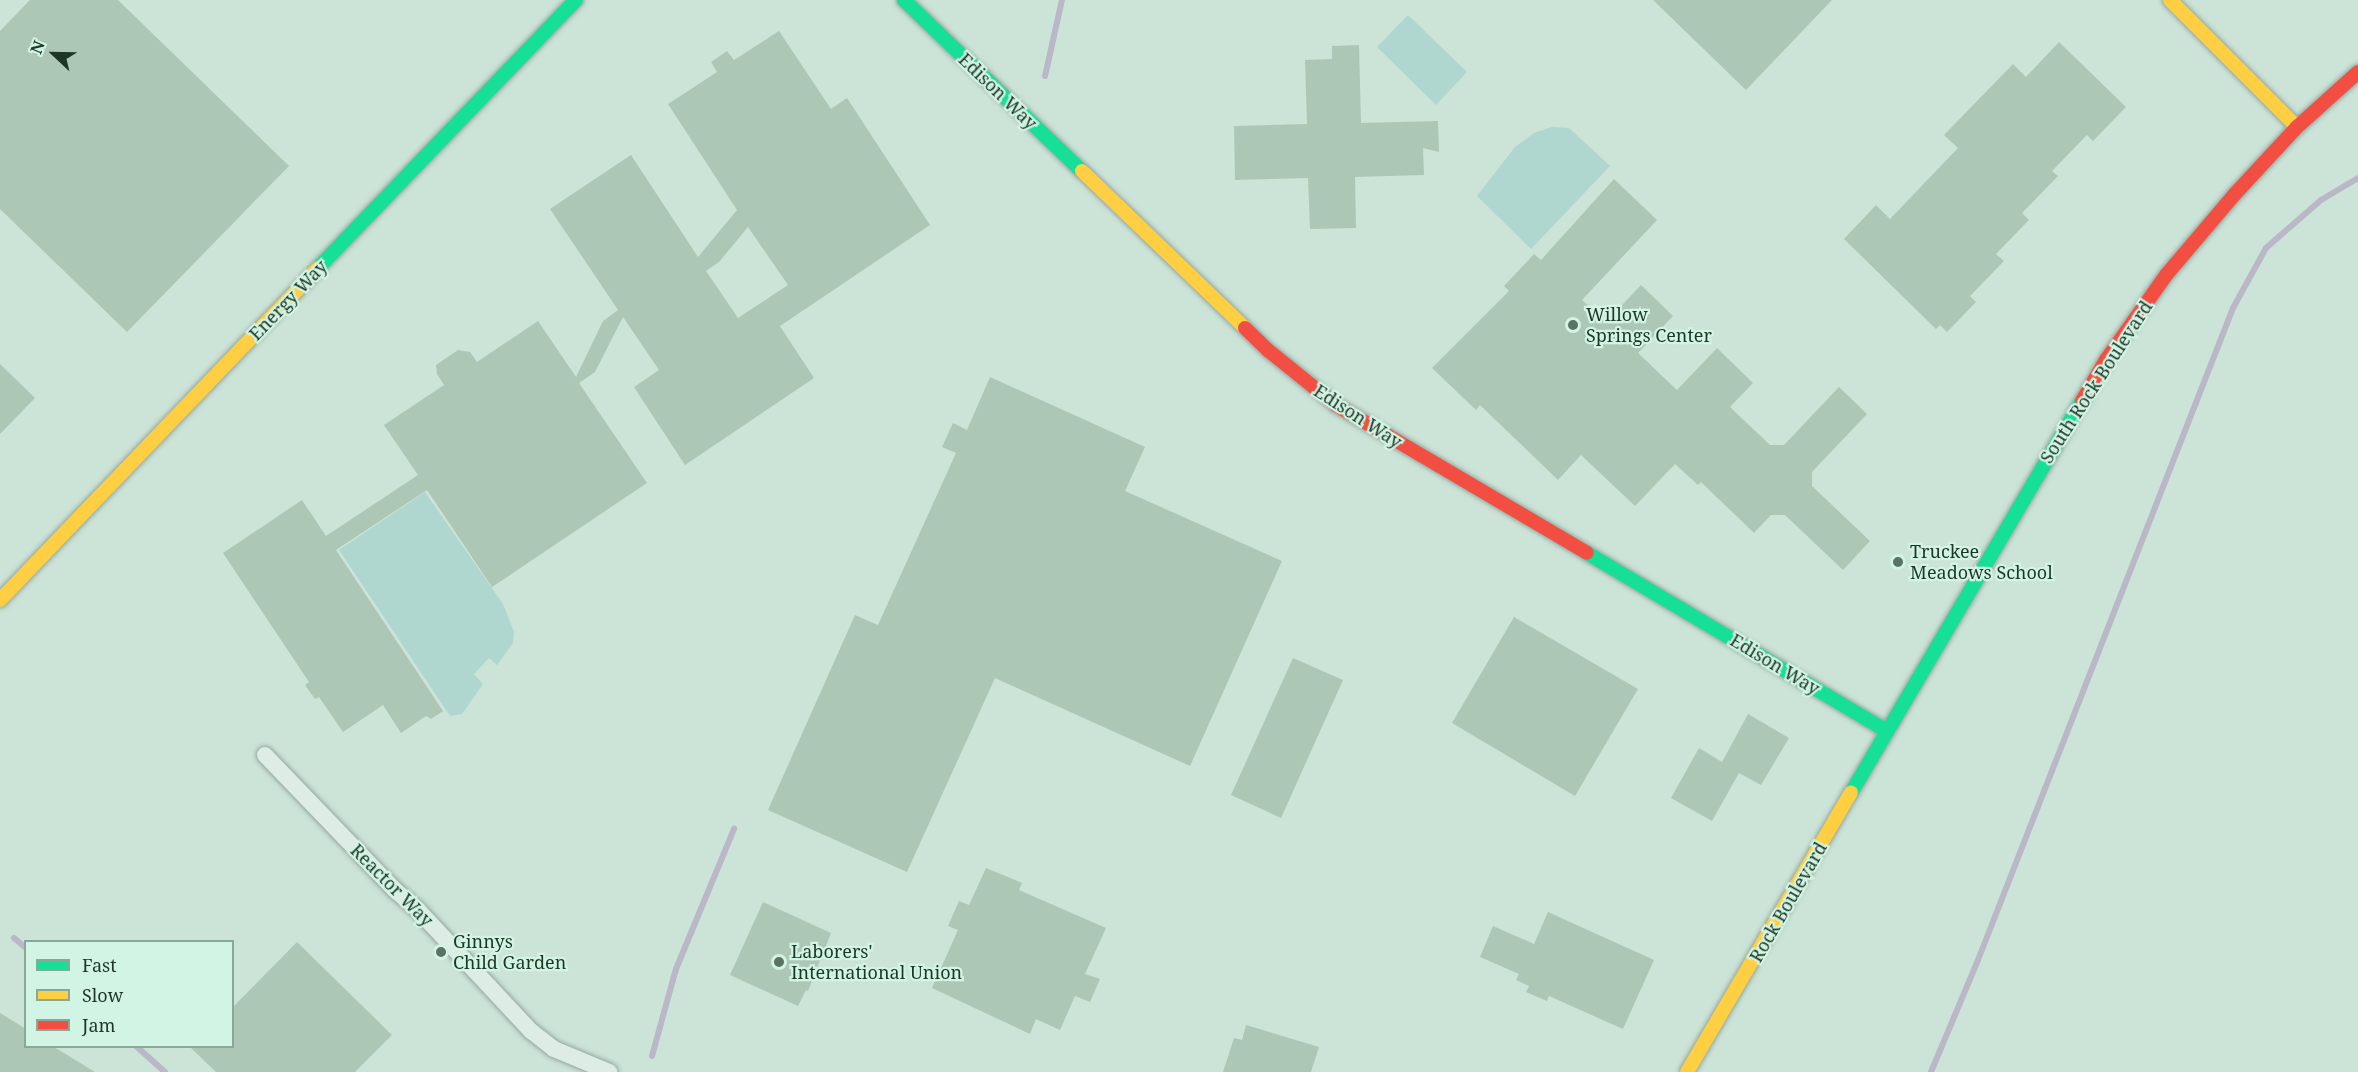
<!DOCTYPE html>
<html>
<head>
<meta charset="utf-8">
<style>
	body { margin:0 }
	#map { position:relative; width:2358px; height:1072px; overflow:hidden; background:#cce3d8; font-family:"Noto Serif",serif }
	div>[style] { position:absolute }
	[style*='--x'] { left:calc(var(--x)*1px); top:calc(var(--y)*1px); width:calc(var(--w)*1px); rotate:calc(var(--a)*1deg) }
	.green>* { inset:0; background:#afd6cf }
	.stream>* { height:6px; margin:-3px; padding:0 3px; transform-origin:3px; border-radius:3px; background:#bab7c7 }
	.building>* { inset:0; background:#adc7b6 }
	.roads { filter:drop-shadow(0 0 2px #95a89e) drop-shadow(0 0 2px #95a89e) }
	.street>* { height:16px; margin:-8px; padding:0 8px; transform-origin:8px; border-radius:8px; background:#ddece5 }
	.fast>* { height:14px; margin:-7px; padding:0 7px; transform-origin:7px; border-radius:7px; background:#16e098 }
	.slow>* { height:14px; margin:-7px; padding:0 7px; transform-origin:7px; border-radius:7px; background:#ffcf43 }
	.jam>* { height:14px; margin:-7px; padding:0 7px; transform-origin:7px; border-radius:7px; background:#f24e42 }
	.dots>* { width:16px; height:16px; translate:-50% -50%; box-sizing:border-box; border:3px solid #d2f4e4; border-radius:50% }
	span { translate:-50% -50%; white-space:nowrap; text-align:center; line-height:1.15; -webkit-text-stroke:4.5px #d2f4e4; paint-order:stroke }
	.street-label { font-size:18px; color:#1e3625 }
	.poi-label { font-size:18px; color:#1e3625 }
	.left { translate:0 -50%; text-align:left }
	.legend { position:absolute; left:24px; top:940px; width:210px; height:108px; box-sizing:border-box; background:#d2f4e4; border:2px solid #8aa898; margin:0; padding:8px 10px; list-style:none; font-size:18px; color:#1e3625 }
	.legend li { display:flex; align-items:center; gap:12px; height:30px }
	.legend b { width:30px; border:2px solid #8aa898 }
	.north { position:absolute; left:24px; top:24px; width:60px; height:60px; -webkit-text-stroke:4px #d2f4e4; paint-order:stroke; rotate:292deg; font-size:16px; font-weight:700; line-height:24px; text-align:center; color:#1e3625 }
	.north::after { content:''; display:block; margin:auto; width:21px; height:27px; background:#1e3625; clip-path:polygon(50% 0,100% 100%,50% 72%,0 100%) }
</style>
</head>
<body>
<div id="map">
	<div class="green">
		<div style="clip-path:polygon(1408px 15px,1467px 72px,1436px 105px,1377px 47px)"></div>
		<div style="clip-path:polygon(1552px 127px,1569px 128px,1610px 166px,1531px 249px,1477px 196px,1515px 147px,1534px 133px)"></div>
		<div style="clip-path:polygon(425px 492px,503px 604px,514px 632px,513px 643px,497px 665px,489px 658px,474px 674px,483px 684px,462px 714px,450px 716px,339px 550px)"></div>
	</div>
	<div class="stream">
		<div style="--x:1045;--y:76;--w:78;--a:-77.4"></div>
		<div style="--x:14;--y:938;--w:16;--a:40"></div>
		<div style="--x:136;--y:1046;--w:39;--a:42"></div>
		<div style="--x:652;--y:1056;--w:90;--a:-74.6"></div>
		<div style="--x:676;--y:969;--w:152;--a:-67.5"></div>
		<div style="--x:1931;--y:1072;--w:121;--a:-67.2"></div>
		<div style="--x:1978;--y:960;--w:700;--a:-68.64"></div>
		<div style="--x:2233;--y:308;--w:68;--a:-61.2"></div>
		<div style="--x:2266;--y:248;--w:73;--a:-41.1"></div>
		<div style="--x:2321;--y:200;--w:43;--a:-30.7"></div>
	</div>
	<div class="building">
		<div style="clip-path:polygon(30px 0,118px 0,289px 166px,127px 332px,0 209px,0 31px)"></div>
		<div style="clip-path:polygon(1653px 0,1832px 0,1746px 90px)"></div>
		<div style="clip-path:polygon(evenodd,779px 31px,831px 109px,847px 98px,930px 225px,780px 326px,814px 378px,685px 465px,634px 387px,659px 370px,623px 317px,595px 372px,579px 383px,647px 483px,492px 587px,427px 490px,336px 550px,443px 711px,431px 719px,426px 716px,401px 733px,383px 705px,343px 732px,319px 697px,315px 699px,305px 685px,309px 682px,223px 553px,302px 500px,326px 536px,418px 475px,384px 425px,444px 385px,437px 374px,436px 365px,458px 350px,470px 352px,477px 362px,538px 321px,576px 377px,603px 321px,618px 310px,550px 209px,631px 155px,698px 257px,737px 210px,668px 104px,717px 72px,711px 62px,727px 51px,734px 60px,779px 31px,748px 227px,788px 285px,738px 318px,706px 271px,719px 262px,748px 227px)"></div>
		<div style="clip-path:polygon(2059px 42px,2126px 107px,2093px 141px,2087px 135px,2052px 171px,2058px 176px,2022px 213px,2029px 220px,1996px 254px,2004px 261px,1970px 296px,1976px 302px,1947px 332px,1940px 325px,1936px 329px,1844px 239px,1876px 205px,1890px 219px,1958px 148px,1944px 135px,2013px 64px,2026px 77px)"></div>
		<div style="clip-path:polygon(1359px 45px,1361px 123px,1438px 121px,1439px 152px,1423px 148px,1424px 175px,1355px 177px,1356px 228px,1310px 229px,1308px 178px,1235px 180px,1234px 126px,1307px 124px,1305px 60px,1332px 59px,1332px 46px)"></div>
		<div style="clip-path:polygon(1614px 179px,1657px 220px,1582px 300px,1606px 322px,1641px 285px,1673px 316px,1638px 353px,1677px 390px,1717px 348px,1753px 383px,1730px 407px,1770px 445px,1784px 445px,1839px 387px,1867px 414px,1812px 472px,1812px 486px,1870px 541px,1843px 570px,1785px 515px,1771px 515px,1754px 533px,1701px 482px,1698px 485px,1675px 464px,1635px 506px,1581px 455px,1558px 480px,1480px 405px,1476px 410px,1432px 368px,1509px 291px,1504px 286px,1534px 254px,1541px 260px)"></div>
		<div style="clip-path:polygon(0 364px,35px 398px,0 434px)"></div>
		<div style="clip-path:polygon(990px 377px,1145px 447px,1125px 491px,1282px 561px,1190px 766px,995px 678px,907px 872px,768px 810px,855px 615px,878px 625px,956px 453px,942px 447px,953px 423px,967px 430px)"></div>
		<div style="clip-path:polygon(1514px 617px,1638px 689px,1575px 796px,1452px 723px)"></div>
		<div style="clip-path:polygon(1293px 658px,1343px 680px,1281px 818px,1231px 795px)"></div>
		<div style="clip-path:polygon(1748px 714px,1789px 738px,1761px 785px,1739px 773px,1712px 821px,1671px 798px,1699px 748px,1722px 762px)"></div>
		<div style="clip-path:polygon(986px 868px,1022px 883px,1019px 890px,1106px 928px,1085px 974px,1100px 979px,1090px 1002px,1075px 996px,1060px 1030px,1036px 1019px,1030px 1034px,932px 988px,958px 930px,948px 926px,959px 901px,969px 905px)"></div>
		<div style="clip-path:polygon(763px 902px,831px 933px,808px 991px,806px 990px,798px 1006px,730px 975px)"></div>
		<div style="clip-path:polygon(1548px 912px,1654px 960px,1623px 1029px,1549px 996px,1547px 1001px,1526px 992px,1529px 986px,1516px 980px,1519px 974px,1480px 957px,1493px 926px,1534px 944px)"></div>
		<div style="clip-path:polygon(297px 942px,392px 1035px,355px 1072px,216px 1072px,190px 1047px,232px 1047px,232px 1008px)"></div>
		<div style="clip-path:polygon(0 1013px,26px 1029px,26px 1047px,54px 1047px,95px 1072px,0 1072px)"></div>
		<div style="clip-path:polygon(1246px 1025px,1319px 1047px,1311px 1072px,1223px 1072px,1234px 1038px,1242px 1040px)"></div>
	</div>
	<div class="roads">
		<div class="street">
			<div style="--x:265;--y:755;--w:187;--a:46.1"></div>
			<div style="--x:395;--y:890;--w:30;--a:41"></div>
			<div style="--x:418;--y:910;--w:166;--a:47"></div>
			<div style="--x:531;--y:1031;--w:29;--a:38"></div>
			<div style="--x:554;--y:1049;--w:60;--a:22.7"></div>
		</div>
		<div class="fast">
			<div style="--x:904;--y:0;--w:247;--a:43.9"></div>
			<div style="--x:318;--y:268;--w:372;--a:-46.1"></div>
			<div style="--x:1587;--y:553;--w:349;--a:30.7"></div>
			<div style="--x:1851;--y:793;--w:455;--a:-59.5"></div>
		</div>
		<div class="slow">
			<div style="--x:2170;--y:0;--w:180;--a:45"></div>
			<div style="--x:1082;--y:171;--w:226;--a:43.9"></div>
			<div style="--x:0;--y:600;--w:460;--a:-46.2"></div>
			<div style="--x:1687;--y:1072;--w:324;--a:-59.6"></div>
		</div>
		<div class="jam">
			<div style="--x:1245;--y:328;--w:33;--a:44"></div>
			<div style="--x:1269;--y:351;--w:86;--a:38.9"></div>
			<div style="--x:1336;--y:405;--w:291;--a:30.5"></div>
			<div style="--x:2082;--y:401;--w:48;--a:-59.7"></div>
			<div style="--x:2106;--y:360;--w:105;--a:-54.7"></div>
			<div style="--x:2167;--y:274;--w:104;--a:-49.7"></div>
			<div style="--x:2234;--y:195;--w:93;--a:-47.2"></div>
			<div style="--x:2297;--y:127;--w:82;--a:-42"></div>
		</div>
	</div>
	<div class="dots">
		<div style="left:1573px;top:325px;background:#5b7364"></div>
		<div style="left:1898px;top:562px;background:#5b7364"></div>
		<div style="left:441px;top:952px;background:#5b7364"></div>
		<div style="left:779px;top:962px;background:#5b7364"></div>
	</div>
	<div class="street-label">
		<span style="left:998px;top:91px;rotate:44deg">Edison Way</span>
		<span style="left:288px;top:300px;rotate:-46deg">Energy Way</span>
		<span style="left:2096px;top:382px;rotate:-57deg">South Rock Boulevard</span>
		<span style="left:1358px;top:416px;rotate:33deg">Edison Way</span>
		<span style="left:1775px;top:664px;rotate:31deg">Edison Way</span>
		<span style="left:392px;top:885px;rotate:45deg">Reactor Way</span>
		<span style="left:1788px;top:902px;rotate:-60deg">Rock Boulevard</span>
	</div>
	<div class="poi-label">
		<span class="left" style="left:1586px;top:325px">Willow<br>Springs Center</span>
		<span class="left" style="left:1910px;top:562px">Truckee<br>Meadows School</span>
		<span class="left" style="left:453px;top:952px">Ginnys<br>Child Garden</span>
		<span class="left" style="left:791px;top:962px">Laborers'<br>International Union</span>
	</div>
	<ul class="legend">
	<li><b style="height:8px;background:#16e098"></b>Fast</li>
	<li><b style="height:8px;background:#ffcf43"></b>Slow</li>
	<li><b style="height:8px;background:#f24e42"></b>Jam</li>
	</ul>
	<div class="north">N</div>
</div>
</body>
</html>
